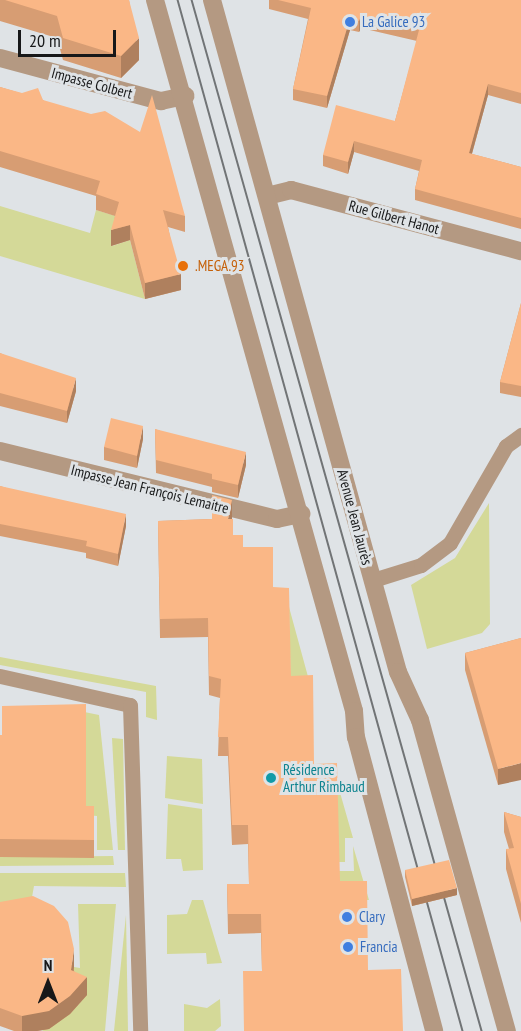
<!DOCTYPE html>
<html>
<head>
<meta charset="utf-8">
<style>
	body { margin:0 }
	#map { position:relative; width:521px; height:1031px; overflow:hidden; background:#dfe3e6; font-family:"PT Sans Narrow",sans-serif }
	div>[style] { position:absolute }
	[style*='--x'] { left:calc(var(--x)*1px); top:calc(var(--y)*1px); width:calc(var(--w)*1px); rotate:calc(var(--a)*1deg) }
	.green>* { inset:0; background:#d4d998 }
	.service>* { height:15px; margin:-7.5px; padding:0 7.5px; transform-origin:7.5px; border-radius:7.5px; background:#b49982 }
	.minor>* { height:18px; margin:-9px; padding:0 9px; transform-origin:9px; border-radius:9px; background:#b49982 }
	.tertiary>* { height:18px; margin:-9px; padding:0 9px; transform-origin:9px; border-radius:9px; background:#b49982 }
	.tram>* { height:1.5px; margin:-0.75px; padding:0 0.75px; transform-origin:0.75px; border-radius:0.75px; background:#717476 }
	.wall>* { inset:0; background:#d79d73 }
	.shaded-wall>* { inset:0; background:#af805e }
	.building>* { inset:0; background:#fab786 }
	.dots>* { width:16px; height:16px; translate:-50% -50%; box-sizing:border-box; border:3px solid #dfe3e6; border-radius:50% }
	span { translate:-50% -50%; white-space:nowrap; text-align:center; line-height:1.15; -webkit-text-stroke:6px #dfe3e6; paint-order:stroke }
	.shop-label { font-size:15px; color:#366cbe }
	.left { translate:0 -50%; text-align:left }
	.street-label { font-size:15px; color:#171819 }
	.food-label { font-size:15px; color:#c56008 }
	.culture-label { font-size:15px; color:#0d838f }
	.north { position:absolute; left:18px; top:953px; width:60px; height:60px; -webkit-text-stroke:4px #dfe3e6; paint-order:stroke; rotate:0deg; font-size:16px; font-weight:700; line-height:24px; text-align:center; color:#171819 }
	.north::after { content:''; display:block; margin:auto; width:21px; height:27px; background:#171819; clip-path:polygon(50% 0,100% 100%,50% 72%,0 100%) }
	.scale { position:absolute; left:18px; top:30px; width:98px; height:27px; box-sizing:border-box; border:3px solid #171819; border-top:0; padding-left:8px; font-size:18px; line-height:21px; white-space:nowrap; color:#171819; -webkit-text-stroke:4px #dfe3e6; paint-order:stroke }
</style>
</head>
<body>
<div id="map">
	<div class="green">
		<div style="clip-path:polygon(0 206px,90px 233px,96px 210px,119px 217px,112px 246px,130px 240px,145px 299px,0 256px)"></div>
		<div style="clip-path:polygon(489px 503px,490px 624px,482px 633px,427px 649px,411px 585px,455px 558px)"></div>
		<div style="clip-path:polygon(289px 607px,313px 695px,291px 695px)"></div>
		<div style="clip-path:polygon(0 657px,156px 686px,157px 720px,146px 717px,146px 692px,0 665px)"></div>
		<div style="clip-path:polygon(60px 707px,99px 715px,113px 850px,97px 850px,97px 816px,86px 815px)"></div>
		<div style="clip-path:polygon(112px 738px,123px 739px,125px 850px,118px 850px)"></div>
		<div style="clip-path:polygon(167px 756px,202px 759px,203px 804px,165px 798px)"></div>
		<div style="clip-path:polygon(0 768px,14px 857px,113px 856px,114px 865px,0 866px)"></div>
		<div style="clip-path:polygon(337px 782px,353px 838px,345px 838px,345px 862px,338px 862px)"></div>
		<div style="clip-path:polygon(168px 804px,202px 809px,203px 870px,183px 871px,181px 859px,166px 859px)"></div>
		<div style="clip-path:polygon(353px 846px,369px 900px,320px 901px,320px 871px,354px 871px)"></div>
		<div style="clip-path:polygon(0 873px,125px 873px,126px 887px,34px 886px,29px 914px,0 919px)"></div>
		<div style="clip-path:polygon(192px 900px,203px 900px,222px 963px,207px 964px,206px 953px,167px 954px,167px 915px,187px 914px)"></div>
		<div style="clip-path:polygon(78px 904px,116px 904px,105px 1031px,42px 1031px,79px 1004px,73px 978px,74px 967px,80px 968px)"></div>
		<div style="clip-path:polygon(126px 915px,128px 1031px,114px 1031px)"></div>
		<div style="clip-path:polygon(220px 999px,221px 1026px,215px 1031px,184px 1031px,184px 1004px,207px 1008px)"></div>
	</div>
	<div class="service">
		<div style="--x:373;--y:580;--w:50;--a:-17.4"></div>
		<div style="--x:421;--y:565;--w:36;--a:-37"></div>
		<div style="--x:450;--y:543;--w:112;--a:-60"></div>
		<div style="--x:506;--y:446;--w:19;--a:-36"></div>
		<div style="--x:0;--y:676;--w:133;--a:12.6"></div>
		<div style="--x:130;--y:705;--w:326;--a:88.2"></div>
	</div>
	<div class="minor">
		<div style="--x:0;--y:58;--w:167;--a:15"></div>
		<div style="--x:161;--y:101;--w:25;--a:-12"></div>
		<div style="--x:267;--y:196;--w:25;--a:-14"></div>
		<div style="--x:291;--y:190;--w:238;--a:14.9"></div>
		<div style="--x:0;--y:451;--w:285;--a:13.8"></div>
		<div style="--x:277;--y:519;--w:25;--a:-12"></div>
	</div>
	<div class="tertiary">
		<div style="--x:155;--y:0;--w:738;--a:74.36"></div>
		<div style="--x:354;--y:711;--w:26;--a:86"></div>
		<div style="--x:356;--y:737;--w:304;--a:75.1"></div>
		<div style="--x:212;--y:0;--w:697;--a:74.53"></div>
		<div style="--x:398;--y:672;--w:53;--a:65.4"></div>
		<div style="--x:420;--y:720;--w:323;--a:74.4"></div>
	</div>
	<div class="tram">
		<div style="--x:178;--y:0;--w:1070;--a:74.55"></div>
		<div style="--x:192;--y:0;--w:1071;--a:74.29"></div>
	</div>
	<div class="wall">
		<div style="clip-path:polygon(0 0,129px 0,139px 60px,121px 78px,63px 60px,57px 38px,0 21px)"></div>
		<div style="clip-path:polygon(269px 0,521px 0,521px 104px,488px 95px,472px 154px,521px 167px,521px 229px,415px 200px,415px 189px,419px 171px,354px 152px,348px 174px,323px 166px,323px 155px,395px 121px,417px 41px,361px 28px,359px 32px,350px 30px,327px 108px,293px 100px,293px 89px,308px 19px,269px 9px)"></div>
		<div style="clip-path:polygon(0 87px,43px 100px,185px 216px,185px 232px,168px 227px,181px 290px,145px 299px,130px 240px,111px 246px,115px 216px,96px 210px,96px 196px,0 167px)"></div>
		<div style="clip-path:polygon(521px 303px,521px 397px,500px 393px,500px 382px)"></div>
		<div style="clip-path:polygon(0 353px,76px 391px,67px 423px,0 406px)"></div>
		<div style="clip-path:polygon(155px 429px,246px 465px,238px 498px,212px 492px,212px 487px,156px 473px)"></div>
		<div style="clip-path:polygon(143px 439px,137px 468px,104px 460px,104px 447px)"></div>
		<div style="clip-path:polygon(0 486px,126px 526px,118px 566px,86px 558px,86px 553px,0 536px)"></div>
		<div style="clip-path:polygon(212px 519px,232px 519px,233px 535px,243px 547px,273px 547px,261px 971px,261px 933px,228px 934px,227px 884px,249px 884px,248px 844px,232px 845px,228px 756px,218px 756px,220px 698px,209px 695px,208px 637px,160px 638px,158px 521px)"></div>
		<div style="clip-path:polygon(521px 638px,498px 785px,465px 670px,465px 653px)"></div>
		<div style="clip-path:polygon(0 735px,86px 806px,94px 806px,94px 858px,0 857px)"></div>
		<div style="clip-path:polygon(504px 812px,521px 817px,521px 923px,506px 869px,506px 849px,509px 849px,504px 832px)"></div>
		<div style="clip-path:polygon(405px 870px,457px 895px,412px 906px,405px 877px)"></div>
		<div style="clip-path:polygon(0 902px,74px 967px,74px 971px,87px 995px,70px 1014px,49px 1029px,37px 1031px,14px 1031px,0 1026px)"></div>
	</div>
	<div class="shaded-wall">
		<div style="clip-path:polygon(361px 16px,361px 28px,359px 32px,359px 21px)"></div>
		<div style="clip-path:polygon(350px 18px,350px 30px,327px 108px,327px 96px)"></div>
		<div style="clip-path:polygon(139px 38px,139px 60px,121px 78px,121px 56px)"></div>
		<div style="clip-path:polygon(488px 84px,488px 95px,469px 164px,469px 153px)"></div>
		<div style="clip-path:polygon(354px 141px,354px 152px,348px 174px,348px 162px)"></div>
		<div style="clip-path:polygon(130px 225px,130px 240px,111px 246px,111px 230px)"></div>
		<div style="clip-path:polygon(181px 274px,181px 290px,145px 299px,145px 283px)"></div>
		<div style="clip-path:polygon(76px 378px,76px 391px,67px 423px,67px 411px)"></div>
		<div style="clip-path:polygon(143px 426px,143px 439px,137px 468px,137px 456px)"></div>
		<div style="clip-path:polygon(246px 452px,246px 465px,238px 498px,238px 485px)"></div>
		<div style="clip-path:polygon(232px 500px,232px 520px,228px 519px)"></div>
		<div style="clip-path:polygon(126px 514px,126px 526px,118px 566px,118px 554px)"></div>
		<div style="clip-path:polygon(521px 763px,521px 780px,498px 785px,498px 769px)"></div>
		<div style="clip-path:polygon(457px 888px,457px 895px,412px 906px,412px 899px)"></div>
		<div style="clip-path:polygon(74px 949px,74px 967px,71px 988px,71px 970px)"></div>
		<div style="clip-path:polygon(87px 977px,87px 995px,70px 1014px,49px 1029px,37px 1031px,22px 1031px,22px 1016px)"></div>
	</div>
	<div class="building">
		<div style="clip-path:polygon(5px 0,129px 0,139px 38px,121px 56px,63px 38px,57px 16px)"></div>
		<div style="clip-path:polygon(278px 0,521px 0,521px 93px,488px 84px,469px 153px,521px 167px,521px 218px,415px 189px,422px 160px,354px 141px,348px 162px,323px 155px,336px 105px,395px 121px,419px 30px,361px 16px,359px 21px,350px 18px,327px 96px,293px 89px,311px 8px)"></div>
		<div style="clip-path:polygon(0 87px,22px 93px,38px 88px,43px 100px,91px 114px,105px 111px,140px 132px,152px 95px,185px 216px,163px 210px,181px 274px,145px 283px,130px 225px,111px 230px,119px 202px,96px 194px,100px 181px,0 151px)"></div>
		<div style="clip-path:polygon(521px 303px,521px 386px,500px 382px)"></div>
		<div style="clip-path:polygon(0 353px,76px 378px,67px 411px,0 393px)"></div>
		<div style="clip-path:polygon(111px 418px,143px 426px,137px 456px,104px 447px)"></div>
		<div style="clip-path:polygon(155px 429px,246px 452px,238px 485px,212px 479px,212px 474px,156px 460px)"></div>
		<div style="clip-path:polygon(0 486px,126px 514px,118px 554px,86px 546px,87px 541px,0 524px)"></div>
		<div style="clip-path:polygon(212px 495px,232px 500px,228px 519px,233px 519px,233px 535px,243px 535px,243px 547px,273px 547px,273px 587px,289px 588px,291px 676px,313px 675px,314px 764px,337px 763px,340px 881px,367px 881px,368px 970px,401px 969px,403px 1031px,244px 1031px,243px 971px,262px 971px,261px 914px,228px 914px,227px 884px,249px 884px,248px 825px,232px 825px,228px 737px,218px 737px,221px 679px,209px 676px,208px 618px,160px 619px,158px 521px,212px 519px)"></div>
		<div style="clip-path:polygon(521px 638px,521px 763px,498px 769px,465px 653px)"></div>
		<div style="clip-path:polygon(86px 704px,86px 806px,94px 806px,94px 840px,0 839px,0 735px,2px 735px,2px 706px)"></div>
		<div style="clip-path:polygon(504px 812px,521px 817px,521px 904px,506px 849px,514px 848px)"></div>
		<div style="clip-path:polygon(449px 860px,457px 888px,412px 899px,405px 870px)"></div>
		<div style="clip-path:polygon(33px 896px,54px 906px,68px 922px,74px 949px,71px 970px,87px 977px,70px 996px,49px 1011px,22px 1016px,0 1008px,0 902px)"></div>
	</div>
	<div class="dots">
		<div style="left:350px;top:22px;background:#3f7fe0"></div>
		<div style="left:183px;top:266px;background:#e8710a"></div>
		<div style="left:271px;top:778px;background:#0f9aa8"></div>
		<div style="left:347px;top:917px;background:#3f7fe0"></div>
		<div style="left:348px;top:947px;background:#3f7fe0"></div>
	</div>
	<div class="shop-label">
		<span class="left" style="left:362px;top:22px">La Galice 93</span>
		<span class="left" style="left:359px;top:917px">Clary</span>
		<span class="left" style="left:360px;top:947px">Francia</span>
	</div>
	<div class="street-label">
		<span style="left:92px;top:83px;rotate:15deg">Impasse Colbert</span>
		<span style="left:394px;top:217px;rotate:15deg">Rue Gilbert Hanot</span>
		<span style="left:150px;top:489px;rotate:14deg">Impasse Jean François Lemaitre</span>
		<span style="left:355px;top:517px;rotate:75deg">Avenue Jean Jaurès</span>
	</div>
	<div class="food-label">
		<span class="left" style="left:195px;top:266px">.MEGA.93</span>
	</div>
	<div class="culture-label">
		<span class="left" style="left:283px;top:778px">Résidence<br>Arthur Rimbaud</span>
	</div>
	<div class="north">N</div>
	<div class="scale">20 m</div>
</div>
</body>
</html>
